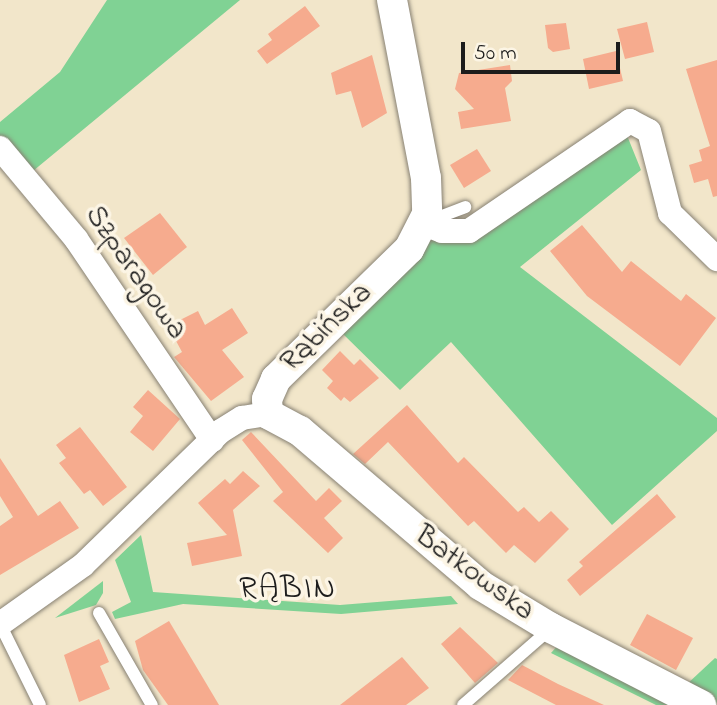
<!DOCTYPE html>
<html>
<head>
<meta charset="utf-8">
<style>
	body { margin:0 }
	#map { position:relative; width:717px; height:705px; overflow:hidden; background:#f2e6ca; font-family:"Indie Flower",sans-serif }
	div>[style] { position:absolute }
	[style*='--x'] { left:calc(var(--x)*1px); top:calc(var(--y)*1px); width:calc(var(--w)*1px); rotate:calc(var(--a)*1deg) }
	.green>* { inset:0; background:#80d294 }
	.building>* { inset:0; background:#f6ab8e }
	.roads { filter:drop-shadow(0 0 2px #878173) drop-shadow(0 0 2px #878173) }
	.service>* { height:12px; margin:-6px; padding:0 6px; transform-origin:6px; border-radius:6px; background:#fff }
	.minor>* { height:24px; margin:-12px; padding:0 12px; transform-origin:12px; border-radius:12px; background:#fff }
	.tertiary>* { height:30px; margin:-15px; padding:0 15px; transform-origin:15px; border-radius:15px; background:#fff }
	span { translate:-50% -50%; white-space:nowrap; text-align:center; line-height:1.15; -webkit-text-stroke:7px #fcf5e5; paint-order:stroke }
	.street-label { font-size:30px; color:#1c1c1c }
	.neighbourhood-label { font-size:32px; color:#1c1c1c; letter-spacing:2px }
	.scale { position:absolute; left:461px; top:42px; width:159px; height:32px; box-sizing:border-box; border:4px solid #1c1c1c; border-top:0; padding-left:9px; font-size:21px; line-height:24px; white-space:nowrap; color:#1c1c1c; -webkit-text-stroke:5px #fcf5e5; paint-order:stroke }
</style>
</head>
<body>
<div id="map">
	<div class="green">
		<div style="clip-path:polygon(107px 0,240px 0,33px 171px,63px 237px,0 161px,0 122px,60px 72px)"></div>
		<div style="clip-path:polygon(626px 133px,641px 170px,520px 267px,717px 418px,717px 431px,612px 525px,451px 342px,400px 390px,342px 333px,428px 239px)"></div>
		<div style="clip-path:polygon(141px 535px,153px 592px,340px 605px,451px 596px,458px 604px,341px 614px,183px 604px,115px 619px,112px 612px,131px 602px,115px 560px)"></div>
		<div style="clip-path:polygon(103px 581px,103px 593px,96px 605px,55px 618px)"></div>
		<div style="clip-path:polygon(560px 643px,682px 705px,656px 705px,551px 653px)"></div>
		<div style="clip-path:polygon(715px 658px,717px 659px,717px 703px,686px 685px)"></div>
	</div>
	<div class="building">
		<div style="clip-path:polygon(305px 6px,320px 26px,267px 64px,257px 51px,272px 40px,268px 34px)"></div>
		<div style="clip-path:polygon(647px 22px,654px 52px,625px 59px,617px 29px)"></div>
		<div style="clip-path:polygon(566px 23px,570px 49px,553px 52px,548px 48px,545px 25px)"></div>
		<div style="clip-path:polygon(616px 51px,623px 81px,589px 89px,583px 59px)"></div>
		<div style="clip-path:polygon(372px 55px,387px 113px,362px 128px,351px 91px,336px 95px,331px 73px)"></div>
		<div style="clip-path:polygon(717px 60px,717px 196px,713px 197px,708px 179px,694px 183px,689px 165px,702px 161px,699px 150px,710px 146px,686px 69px)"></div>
		<div style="clip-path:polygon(510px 65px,512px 81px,505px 88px,511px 121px,461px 129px,458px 112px,474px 109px,455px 89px,459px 73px)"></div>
		<div style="clip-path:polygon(477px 149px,491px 171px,464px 188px,450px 165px)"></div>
		<div style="clip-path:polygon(160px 213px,187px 247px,153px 275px,124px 238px)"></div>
		<div style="clip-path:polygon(582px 225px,622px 272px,631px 261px,681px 301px,686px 294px,716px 318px,680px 366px,587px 296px,550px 251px)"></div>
		<div style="clip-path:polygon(232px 308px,248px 333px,222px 350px,244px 377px,211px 401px,174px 357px,182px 352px,168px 326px,198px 311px,205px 325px)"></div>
		<div style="clip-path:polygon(340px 351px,354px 365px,360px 359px,379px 378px,350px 402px,344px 397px,341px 401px,327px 388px,333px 381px,322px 370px)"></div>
		<div style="clip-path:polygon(148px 390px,180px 419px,153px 451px,130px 432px,143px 416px,133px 407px)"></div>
		<div style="clip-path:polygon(407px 405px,458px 463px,464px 457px,518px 512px,524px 507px,539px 522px,551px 511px,569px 529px,535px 563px,514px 545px,506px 553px,474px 521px,468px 526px,388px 442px,365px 464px,353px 454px)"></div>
		<div style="clip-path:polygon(80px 427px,127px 487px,103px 506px,90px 490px,84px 494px,59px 463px,66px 458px,56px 445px)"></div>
		<div style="clip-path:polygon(251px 432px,316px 501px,329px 488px,342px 501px,324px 518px,343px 538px,328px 553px,273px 501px,283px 492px,242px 440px)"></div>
		<div style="clip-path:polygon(0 458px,38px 516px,60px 501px,79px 528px,0 575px,0 526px,13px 517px,0 496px)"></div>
		<div style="clip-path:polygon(243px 471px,260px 486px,233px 510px,242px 556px,192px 566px,187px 543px,227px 535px,198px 503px,225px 479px,230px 484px)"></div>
		<div style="clip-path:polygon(657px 494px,676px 517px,580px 596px,567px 580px,583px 566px,579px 562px)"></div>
		<div style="clip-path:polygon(647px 614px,693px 638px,676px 670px,630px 645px)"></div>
		<div style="clip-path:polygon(169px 621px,200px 673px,219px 705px,168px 705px,143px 670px,135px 641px)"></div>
		<div style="clip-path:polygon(460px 627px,498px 663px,475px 683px,441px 644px)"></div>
		<div style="clip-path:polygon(99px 639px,109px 662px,100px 666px,110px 689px,79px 702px,64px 655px)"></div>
		<div style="clip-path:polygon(402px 657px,429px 688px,406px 705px,340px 705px)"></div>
		<div style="clip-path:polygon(522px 665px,558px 684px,604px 705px,556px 705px,508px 680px)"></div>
	</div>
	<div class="roads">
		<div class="service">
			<div style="--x:427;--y:214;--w:15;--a:8"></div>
			<div style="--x:442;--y:216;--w:25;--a:-21"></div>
			<div style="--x:99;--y:613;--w:106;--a:60.1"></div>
			<div style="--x:0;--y:624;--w:90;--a:63.7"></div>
			<div style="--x:463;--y:705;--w:116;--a:-41.1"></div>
		</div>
		<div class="minor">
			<div style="--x:0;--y:148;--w:119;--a:50.1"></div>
			<div style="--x:76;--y:239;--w:243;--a:55.9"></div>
			<div style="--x:424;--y:224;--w:19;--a:21"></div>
			<div style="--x:442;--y:231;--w:27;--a:0"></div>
			<div style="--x:469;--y:231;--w:195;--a:-34.3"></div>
			<div style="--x:630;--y:121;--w:21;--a:28"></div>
			<div style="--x:649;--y:131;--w:85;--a:75.6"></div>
			<div style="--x:670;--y:213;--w:66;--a:44.4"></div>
			<div style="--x:0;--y:624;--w:102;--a:-35.4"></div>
			<div style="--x:83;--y:565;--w:192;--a:-44.2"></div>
			<div style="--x:221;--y:431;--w:25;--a:-32"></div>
			<div style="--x:242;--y:418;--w:26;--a:-9"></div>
		</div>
		<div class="tertiary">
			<div style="--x:392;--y:0;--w:181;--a:79.2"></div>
			<div style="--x:426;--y:178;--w:36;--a:88"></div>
			<div style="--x:427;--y:214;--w:39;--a:117"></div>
			<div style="--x:409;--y:249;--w:186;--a:135.7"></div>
			<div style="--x:276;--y:379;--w:22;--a:114"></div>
			<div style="--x:267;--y:399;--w:15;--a:86"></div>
			<div style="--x:268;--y:414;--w:36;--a:28"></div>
			<div style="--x:300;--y:431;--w:237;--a:40.5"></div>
			<div style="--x:480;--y:585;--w:83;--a:31.2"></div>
			<div style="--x:551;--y:628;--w:169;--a:27.2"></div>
		</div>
	</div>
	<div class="street-label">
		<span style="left:135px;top:273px;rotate:55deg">Szparagowa</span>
		<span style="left:327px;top:328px;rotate:-44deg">Rąbińska</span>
		<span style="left:474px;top:574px;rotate:36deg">Batkowska</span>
	</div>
	<div class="neighbourhood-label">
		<span style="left:288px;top:590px">RĄBIN</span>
	</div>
	<div class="scale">50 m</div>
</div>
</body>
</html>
